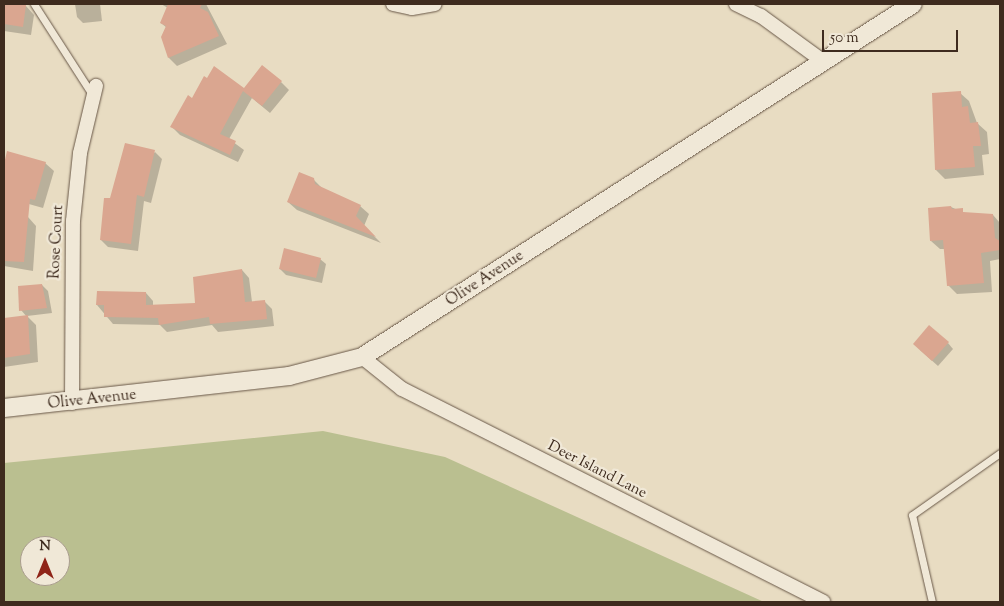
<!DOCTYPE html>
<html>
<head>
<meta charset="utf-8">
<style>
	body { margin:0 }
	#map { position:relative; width:1004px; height:606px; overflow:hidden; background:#e8dcc2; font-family:"Sorts Mill Goudy",serif }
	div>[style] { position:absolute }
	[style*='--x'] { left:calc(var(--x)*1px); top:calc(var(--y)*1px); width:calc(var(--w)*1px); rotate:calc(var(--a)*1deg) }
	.green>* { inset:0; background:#babf90 }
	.shadow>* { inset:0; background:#0003 }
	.building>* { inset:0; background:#daa690 }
	.roads { filter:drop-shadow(0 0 1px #685747) drop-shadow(0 0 1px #685747) }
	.service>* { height:7px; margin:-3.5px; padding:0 3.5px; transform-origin:3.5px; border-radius:3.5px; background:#f0e8d7 }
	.minor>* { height:14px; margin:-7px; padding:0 7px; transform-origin:7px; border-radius:7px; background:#f0e8d7 }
	.tertiary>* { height:18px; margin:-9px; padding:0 9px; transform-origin:9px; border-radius:9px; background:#f0e8d7 }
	span { translate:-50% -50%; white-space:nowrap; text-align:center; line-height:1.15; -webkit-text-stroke:4.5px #f0e8d7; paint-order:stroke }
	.street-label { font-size:15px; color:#3e2b1e }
	.frame { position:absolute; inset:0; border:5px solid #3e2b1e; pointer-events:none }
	.north { position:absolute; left:20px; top:536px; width:50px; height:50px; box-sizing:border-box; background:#f0e8d7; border:1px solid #a99c8d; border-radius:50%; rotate:0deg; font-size:14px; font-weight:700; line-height:20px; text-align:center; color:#3e2b1e }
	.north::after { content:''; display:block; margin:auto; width:18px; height:22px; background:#8f2418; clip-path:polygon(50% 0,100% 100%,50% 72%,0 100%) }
	.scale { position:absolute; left:822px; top:30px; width:136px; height:22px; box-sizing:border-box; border:2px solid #3e2b1e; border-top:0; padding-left:6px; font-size:15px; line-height:18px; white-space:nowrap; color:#3e2b1e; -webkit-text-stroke:4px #f0e8d7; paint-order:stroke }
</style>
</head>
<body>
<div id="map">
	<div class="green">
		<div style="clip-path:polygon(evenodd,323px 431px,445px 457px,764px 602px,4px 602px,4px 463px,323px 431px,30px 546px,60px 546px,60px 576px,30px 576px,30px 546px)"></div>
	</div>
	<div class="shadow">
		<div style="clip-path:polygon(4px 4px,26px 6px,34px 15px,31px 35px,4px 31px)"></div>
		<div style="clip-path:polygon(75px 4px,100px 4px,102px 21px,83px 23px,77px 17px)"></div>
		<div style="clip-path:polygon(161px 4px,206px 4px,227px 44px,177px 66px,169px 58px,163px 37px,167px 28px,161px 23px,168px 8px)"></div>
		<div style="clip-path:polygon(281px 82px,289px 90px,270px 113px,252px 98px,229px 139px,244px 150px,238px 162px,180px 135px,172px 127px,193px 99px)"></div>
		<div style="clip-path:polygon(960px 93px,969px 101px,977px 123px,987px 132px,989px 154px,982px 155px,984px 175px,945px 179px,936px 170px)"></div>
		<div style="clip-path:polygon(155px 152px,162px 159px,151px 203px,144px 201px,138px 251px,108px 247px,101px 240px,111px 200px)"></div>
		<div style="clip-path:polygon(8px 153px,45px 163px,54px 171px,43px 208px,4px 197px,4px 169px)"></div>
		<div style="clip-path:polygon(313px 179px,322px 188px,360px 206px,369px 214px,364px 226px,381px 243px,297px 210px,288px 202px)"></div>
		<div style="clip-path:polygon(951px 207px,967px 214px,993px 215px,1000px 223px,1000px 259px,990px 261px,992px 292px,957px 294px,948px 285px,945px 249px,940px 249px,931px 241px)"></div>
		<div style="clip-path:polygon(4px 215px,28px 217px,36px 226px,33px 271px,4px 266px)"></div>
		<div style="clip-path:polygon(320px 259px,326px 264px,322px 283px,286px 275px,280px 269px)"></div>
		<div style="clip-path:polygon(242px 270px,249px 278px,252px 302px,264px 301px,272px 309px,274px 326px,218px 332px,212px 325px,167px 332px,160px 325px,113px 324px,97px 305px,146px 293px,153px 301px,153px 306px,196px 304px)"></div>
		<div style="clip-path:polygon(42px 285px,48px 291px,52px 313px,27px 316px,36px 325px,38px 362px,4px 367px,4px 320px,27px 317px,21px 310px)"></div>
		<div style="clip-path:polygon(948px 343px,953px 349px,938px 366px,920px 350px)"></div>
	</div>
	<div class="building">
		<div style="clip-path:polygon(4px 4px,26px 5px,23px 27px,4px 24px)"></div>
		<div style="clip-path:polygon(168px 4px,202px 4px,200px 8px,208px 12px,219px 36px,168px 58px,161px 37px,166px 26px,160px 23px)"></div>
		<div style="clip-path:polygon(262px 65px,282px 81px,262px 106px,243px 91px,220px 134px,236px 141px,230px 155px,170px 127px,188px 95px,192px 98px,204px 76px,207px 78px,214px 66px,244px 88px)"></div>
		<div style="clip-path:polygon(961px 91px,962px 107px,968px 106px,970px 123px,978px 122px,981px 146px,973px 146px,975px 167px,935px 170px,932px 93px)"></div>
		<div style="clip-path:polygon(125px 143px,155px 150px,144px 197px,137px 195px,131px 244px,100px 240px,104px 198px,110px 198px)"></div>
		<div style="clip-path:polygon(7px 151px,46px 162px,35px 200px,30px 199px,24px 262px,4px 261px,4px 164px)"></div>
		<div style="clip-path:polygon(299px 172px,314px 178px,315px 184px,361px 205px,356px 216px,376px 237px,287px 202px)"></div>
		<div style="clip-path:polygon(951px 206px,952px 209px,963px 208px,963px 212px,993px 214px,995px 238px,1000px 241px,1000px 250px,981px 253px,984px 283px,947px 286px,943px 240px,930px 241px,928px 208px)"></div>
		<div style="clip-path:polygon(284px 248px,321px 258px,316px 278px,279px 269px)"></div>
		<div style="clip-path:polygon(242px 269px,245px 302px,265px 300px,267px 319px,210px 324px,209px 317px,159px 325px,158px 318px,104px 317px,104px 305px,96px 305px,97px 291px,146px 292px,146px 305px,195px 303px,193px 277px)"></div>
		<div style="clip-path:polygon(42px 284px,47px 308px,19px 311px,18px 286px)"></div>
		<div style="clip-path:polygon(28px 315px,30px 354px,4px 358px,4px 318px)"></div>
		<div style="clip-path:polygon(929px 325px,949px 342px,932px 361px,913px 344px)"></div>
	</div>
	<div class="roads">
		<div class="service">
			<div style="--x:34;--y:4;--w:109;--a:57.3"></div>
			<div style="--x:932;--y:602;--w:89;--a:-102.9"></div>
			<div style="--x:912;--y:515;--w:108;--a:-35.2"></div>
		</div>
		<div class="minor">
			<div style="--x:393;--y:4;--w:19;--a:12"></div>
			<div style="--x:412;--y:8;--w:23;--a:-10"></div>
			<div style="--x:736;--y:4;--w:28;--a:26"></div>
			<div style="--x:761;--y:16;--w:78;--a:36.1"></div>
			<div style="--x:362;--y:357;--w:51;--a:38.7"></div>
			<div style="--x:402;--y:389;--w:472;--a:26.8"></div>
			<div style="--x:72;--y:403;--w:182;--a:-89.7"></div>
			<div style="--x:73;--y:221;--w:68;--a:-84.1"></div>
			<div style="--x:80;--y:153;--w:69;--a:-76.6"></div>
		</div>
		<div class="tertiary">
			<div style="--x:4;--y:408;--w:287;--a:-6.4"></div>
			<div style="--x:289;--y:376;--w:75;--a:-14.6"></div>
			<div style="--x:362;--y:357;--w:654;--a:-32.65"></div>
		</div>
	</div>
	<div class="street-label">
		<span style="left:57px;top:242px;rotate:-87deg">Rose Court</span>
		<span style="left:485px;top:279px;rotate:-33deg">Olive Avenue</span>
		<span style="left:92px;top:400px;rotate:-6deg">Olive Avenue</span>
		<span style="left:597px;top:470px;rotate:27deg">Deer Island Lane</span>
	</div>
	<div class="frame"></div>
	<div class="north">N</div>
	<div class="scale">50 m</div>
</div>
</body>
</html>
